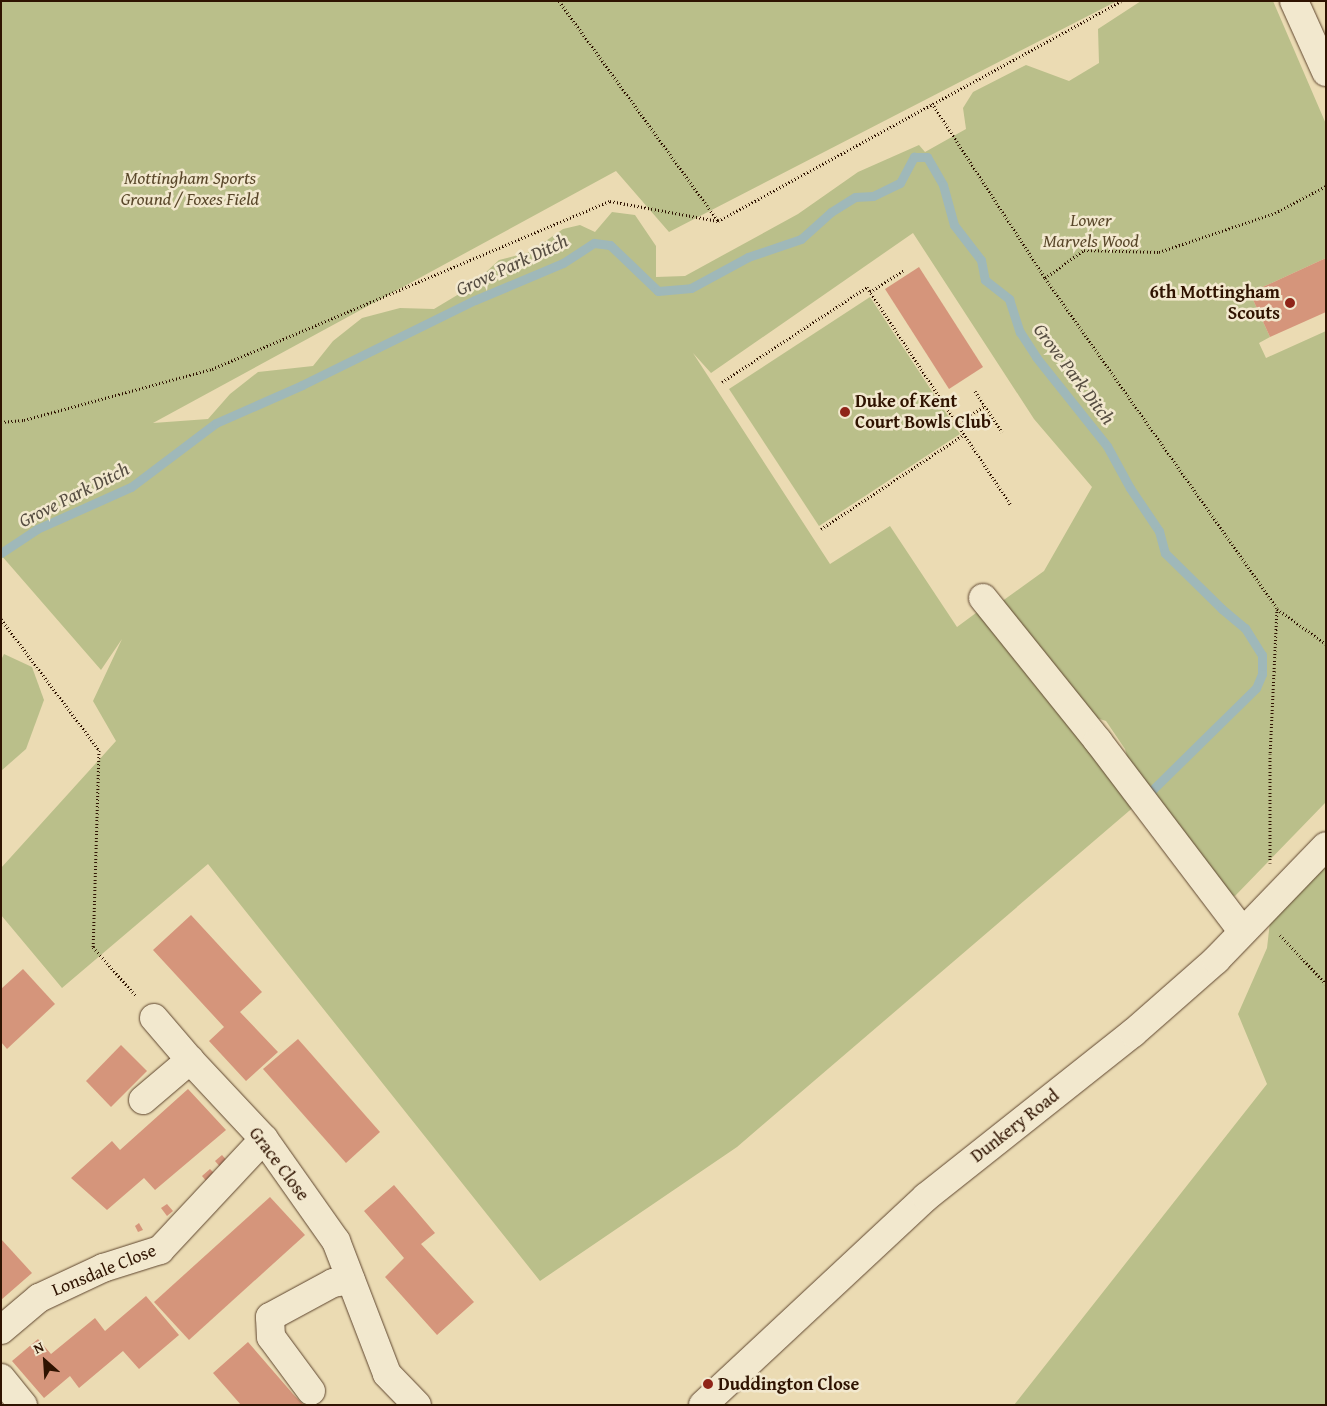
<!DOCTYPE html>
<html>
<head>
<meta charset="utf-8">
<style>
	body { margin:0 }
	#map { position:relative; width:1327px; height:1406px; overflow:hidden; background:#ebdbb3; font-family:"Gentium Book Plus",serif }
	div>[style] { position:absolute }
	[style*='--x'] { left:calc(var(--x)*1px); top:calc(var(--y)*1px); width:calc(var(--w)*1px); rotate:calc(var(--a)*1deg) }
	.green>* { inset:0; background:#babf8a }
	.stream>* { height:9px; margin:-4.5px; padding:0 4.5px; transform-origin:4.5px; border-radius:4.5px; background:#9fb8b9 }
	.building>* { inset:0; background:#d5957b }
	.path>* { height:3px; margin-top:-1.5px; transform-origin:0; background:repeating-linear-gradient(90deg,#2f1301 0 1px,transparent 0 3.5px) }
	.roads { filter:drop-shadow(0 0 1px #5e452e) drop-shadow(0 0 1px #5e452e) }
	.minor>* { height:28px; margin:-14px; padding:0 14px; transform-origin:14px; border-radius:14px; background:#f2e8ce }
	.dots>* { width:14px; height:14px; translate:-50% -50%; box-sizing:border-box; border:2px solid #f2e8ce; border-radius:50% }
	span { translate:-50% -50%; white-space:nowrap; text-align:center; line-height:1.15; -webkit-text-stroke:5px #f2e8ce; paint-order:stroke }
	.park-label { font-size:18px; color:#59472a; font-style:italic }
	.poi-label { font-size:18px; color:#2f1301; font-weight:700 }
	.right { translate:-100% -50%; text-align:right }
	.left { translate:0 -50%; text-align:left }
	.street-label { font-size:18px; color:#2f1301 }
	.water-label { font-size:19px; color:#564d41; font-style:italic }
	.frame { position:absolute; inset:0; border:2px solid #2f1301; pointer-events:none }
	.north { position:absolute; left:20px; top:1336px; width:50px; height:50px; -webkit-text-stroke:4px #f2e8ce; paint-order:stroke; rotate:334deg; font-size:14px; font-weight:700; line-height:20px; text-align:center; color:#2f1301 }
	.north::after { content:''; display:block; margin:auto; width:18px; height:22px; background:#2f1301; clip-path:polygon(50% 0,100% 100%,50% 72%,0 100%) }
</style>
</head>
<body>
<div id="map">
	<div class="green">
		<div style="clip-path:polygon(1px 1px,1117px 1px,669px 232px,616px 171px,153px 423px,208px 419px,230px 394px,258px 372px,313px 366px,333px 341px,362px 318px,400px 308px,434px 309px,469px 288px,499px 260px,530px 252px,563px 229px,580px 225px,595px 232px,612px 212px,635px 215px,656px 246px,656px 277px,685px 276px,798px 214px,858px 172px,919px 145px,925px 152px,966px 129px,963px 108px,973px 92px,1026px 65px,1069px 81px,1099px 63px,1098px 29px,1141px 1px,1273px 1px,1326px 124px,1326px 258px,1250px 293px,1270px 337px,1259px 343px,1266px 358px,1326px 331px,1326px 802px,1235px 896px,1224px 893px,1132px 775px,1125px 749px,1106px 721px,1087px 715px,1001px 602px,1044px 571px,1092px 487px,1034px 419px,913px 233px,711px 373px,693px 353px,830px 564px,890px 526px,957px 627px,980px 610px,1136px 805px,737px 1147px,540px 1281px,208px 864px,62px 988px,1px 915px,1px 868px,116px 741px,93px 701px,122px 639px,101px 670px,1px 555px)"></div>
		<div style="clip-path:polygon(870px 297px,960px 434px,819px 526px,729px 389px)"></div>
		<div style="clip-path:polygon(4px 654px,32px 667px,44px 700px,26px 749px,1px 771px,1px 660px)"></div>
		<div style="clip-path:polygon(1326px 856px,1326px 1405px,1014px 1405px,1267px 1084px,1238px 1014px,1267px 948px,1271px 913px)"></div>
	</div>
	<div class="stream">
		<div style="--x:1;--y:553;--w:43;--a:-33.7"></div>
		<div style="--x:37;--y:529;--w:103;--a:-24.1"></div>
		<div style="--x:131;--y:487;--w:106;--a:-37"></div>
		<div style="--x:216;--y:423;--w:94;--a:-23.8"></div>
		<div style="--x:302;--y:385;--w:193;--a:-26.2"></div>
		<div style="--x:475;--y:300;--w:95;--a:-22.8"></div>
		<div style="--x:563;--y:263;--w:37;--a:-33"></div>
		<div style="--x:594;--y:243;--w:16;--a:7"></div>
		<div style="--x:610;--y:245;--w:66;--a:43.8"></div>
		<div style="--x:658;--y:291;--w:33;--a:-5"></div>
		<div style="--x:691;--y:288;--w:65;--a:-28.5"></div>
		<div style="--x:748;--y:257;--w:56;--a:-18.8"></div>
		<div style="--x:801;--y:239;--w:40;--a:-42"></div>
		<div style="--x:831;--y:212;--w:28;--a:-32"></div>
		<div style="--x:855;--y:197;--w:18;--a:-3"></div>
		<div style="--x:873;--y:196;--w:30;--a:-26"></div>
		<div style="--x:900;--y:183;--w:30;--a:-62"></div>
		<div style="--x:914;--y:157;--w:13;--a:0"></div>
		<div style="--x:927;--y:157;--w:32;--a:60"></div>
		<div style="--x:943;--y:185;--w:41;--a:74.6"></div>
		<div style="--x:954;--y:225;--w:44;--a:52.4"></div>
		<div style="--x:981;--y:260;--w:20;--a:79"></div>
		<div style="--x:985;--y:280;--w:31;--a:38"></div>
		<div style="--x:1009;--y:299;--w:35;--a:72"></div>
		<div style="--x:1020;--y:332;--w:30;--a:57"></div>
		<div style="--x:1036;--y:357;--w:114;--a:51.4"></div>
		<div style="--x:1107;--y:446;--w:48;--a:61.3"></div>
		<div style="--x:1130;--y:488;--w:52;--a:56"></div>
		<div style="--x:1159;--y:531;--w:23;--a:75"></div>
		<div style="--x:1165;--y:553;--w:80;--a:44.5"></div>
		<div style="--x:1222;--y:609;--w:30;--a:40"></div>
		<div style="--x:1245;--y:628;--w:32;--a:58"></div>
		<div style="--x:1262;--y:655;--w:19;--a:90"></div>
		<div style="--x:1262;--y:674;--w:15;--a:113"></div>
		<div style="--x:1256;--y:688;--w:151;--a:135.5"></div>
	</div>
	<div class="building">
		<div style="clip-path:polygon(1326px 258px,1326px 312px,1270px 337px,1250px 293px)"></div>
		<div style="clip-path:polygon(919px 267px,983px 367px,949px 389px,885px 289px)"></div>
		<div style="clip-path:polygon(191px 915px,262px 992px,240px 1012px,278px 1052px,246px 1081px,209px 1041px,224px 1027px,153px 950px)"></div>
		<div style="clip-path:polygon(23px 969px,55px 1004px,7px 1049px,1px 1042px,1px 989px)"></div>
		<div style="clip-path:polygon(298px 1039px,380px 1132px,346px 1163px,263px 1069px)"></div>
		<div style="clip-path:polygon(121px 1045px,147px 1071px,111px 1107px,86px 1081px)"></div>
		<div style="clip-path:polygon(188px 1089px,226px 1130px,155px 1190px,144px 1178px,107px 1210px,71px 1178px,112px 1141px,120px 1150px)"></div>
		<div style="clip-path:polygon(222px 1155px,229px 1163px,222px 1169px,215px 1161px)"></div>
		<div style="clip-path:polygon(210px 1169px,215px 1174px,207px 1182px,202px 1176px)"></div>
		<div style="clip-path:polygon(394px 1185px,435px 1233px,421px 1244px,474px 1302px,437px 1335px,385px 1277px,404px 1258px,364px 1211px)"></div>
		<div style="clip-path:polygon(270px 1197px,305px 1235px,189px 1340px,154px 1302px)"></div>
		<div style="clip-path:polygon(167px 1204px,173px 1211px,167px 1216px,161px 1208px)"></div>
		<div style="clip-path:polygon(139px 1223px,143px 1230px,138px 1232px,135px 1226px)"></div>
		<div style="clip-path:polygon(1px 1239px,32px 1273px,1px 1300px)"></div>
		<div style="clip-path:polygon(146px 1296px,179px 1335px,139px 1369px,123px 1351px,79px 1388px,70px 1376px,44px 1398px,12px 1361px,38px 1339px,51px 1354px,95px 1318px,105px 1331px)"></div>
		<div style="clip-path:polygon(248px 1342px,293px 1394px,304px 1405px,241px 1405px,213px 1373px)"></div>
	</div>
	<div class="path">
		<div style="--x:559;--y:1;--w:271;--a:54.1"></div>
		<div style="--x:932;--y:103;--w:208;--a:57.1"></div>
		<div style="--x:1045;--y:278;--w:403;--a:54.9"></div>
		<div style="--x:1277;--y:608;--w:146;--a:92.7"></div>
		<div style="--x:1270;--y:754;--w:109;--a:90"></div>
		<div style="--x:1045;--y:278;--w:48;--a:-35.7"></div>
		<div style="--x:1084;--y:250;--w:75;--a:1.5"></div>
		<div style="--x:1159;--y:252;--w:122;--a:-18.6"></div>
		<div style="--x:1275;--y:213;--w:58;--a:-27.9"></div>
		<div style="--x:870;--y:292;--w:40;--a:-32.9"></div>
		<div style="--x:722;--y:382;--w:173;--a:-33.2"></div>
		<div style="--x:867;--y:287;--w:261;--a:56.6"></div>
		<div style="--x:975;--y:391;--w:49;--a:56.6"></div>
		<div style="--x:1;--y:422;--w:23;--a:-5"></div>
		<div style="--x:24;--y:420;--w:195;--a:-15.2"></div>
		<div style="--x:212;--y:369;--w:432;--a:-22.9"></div>
		<div style="--x:610;--y:201;--w:110;--a:10.5"></div>
		<div style="--x:718;--y:221;--w:459;--a:-28.6"></div>
		<div style="--x:956;--y:424;--w:34;--a:-32"></div>
		<div style="--x:821;--y:529;--w:170;--a:-33.5"></div>
		<div style="--x:1277;--y:609;--w:60;--a:35.5"></div>
		<div style="--x:1;--y:619;--w:164;--a:53.2"></div>
		<div style="--x:99;--y:750;--w:197;--a:91.7"></div>
		<div style="--x:93;--y:947;--w:65;--a:48.7"></div>
		<div style="--x:1280;--y:935;--w:67;--a:46.8"></div>
	</div>
	<div class="roads">
		<div class="minor">
			<div style="--x:1294;--y:1;--w:78;--a:65.7"></div>
			<div style="--x:983;--y:598;--w:184;--a:51.2"></div>
			<div style="--x:1098;--y:741;--w:238;--a:52.8"></div>
			<div style="--x:154;--y:1018;--w:55;--a:49.4"></div>
			<div style="--x:143;--y:1100;--w:62;--a:-40.4"></div>
			<div style="--x:190;--y:1060;--w:108;--a:46.9"></div>
			<div style="--x:264;--y:1139;--w:125;--a:54.8"></div>
			<div style="--x:336;--y:1241;--w:142;--a:69"></div>
			<div style="--x:387;--y:1374;--w:43;--a:45.9"></div>
			<div style="--x:1;--y:1330;--w:50;--a:-40.1"></div>
			<div style="--x:39;--y:1298;--w:71;--a:-25.1"></div>
			<div style="--x:103;--y:1268;--w:60;--a:-17.5"></div>
			<div style="--x:160;--y:1250;--w:152;--a:-46.9"></div>
			<div style="--x:1;--y:1378;--w:35;--a:51"></div>
			<div style="--x:311;--y:1391;--w:67;--a:-126.5"></div>
			<div style="--x:271;--y:1337;--w:20;--a:-93"></div>
			<div style="--x:270;--y:1317;--w:72;--a:-28.4"></div>
			<div style="--x:333;--y:1283;--w:18;--a:-9"></div>
			<div style="--x:703;--y:1405;--w:305;--a:-43"></div>
			<div style="--x:926;--y:1197;--w:264;--a:-38.4"></div>
			<div style="--x:1133;--y:1033;--w:111;--a:-41.3"></div>
			<div style="--x:1216;--y:960;--w:158;--a:-46"></div>
		</div>
	</div>
	<div class="dots">
		<div style="left:1290px;top:303px;background:#8f2418"></div>
		<div style="left:845px;top:412px;background:#8f2418"></div>
		<div style="left:708px;top:1384px;background:#8f2418"></div>
	</div>
	<div class="park-label">
		<span style="left:190px;top:189px">Mottingham Sports<br>Ground / Foxes Field</span>
		<span style="left:1091px;top:231px">Lower<br>Marvels Wood</span>
	</div>
	<div class="poi-label">
		<span class="right" style="left:1280px;top:303px">6th Mottingham<br>Scouts</span>
		<span class="left" style="left:855px;top:412px">Duke of Kent<br>Court Bowls Club</span>
		<span class="left" style="left:718px;top:1384px">Duddington Close</span>
	</div>
	<div class="street-label">
		<span style="left:1015px;top:1126px;rotate:-38deg">Dunkery Road</span>
		<span style="left:279px;top:1164px;rotate:53deg">Grace Close</span>
		<span style="left:104px;top:1270px;rotate:-22deg">Lonsdale Close</span>
	</div>
	<div class="water-label">
		<span style="left:512px;top:265px;rotate:-25deg">Grove Park Ditch</span>
		<span style="left:1074px;top:374px;rotate:53deg">Grove Park Ditch</span>
		<span style="left:74px;top:495px;rotate:-27deg">Grove Park Ditch</span>
	</div>
	<div class="frame"></div>
	<div class="north">N</div>
</div>
</body>
</html>
